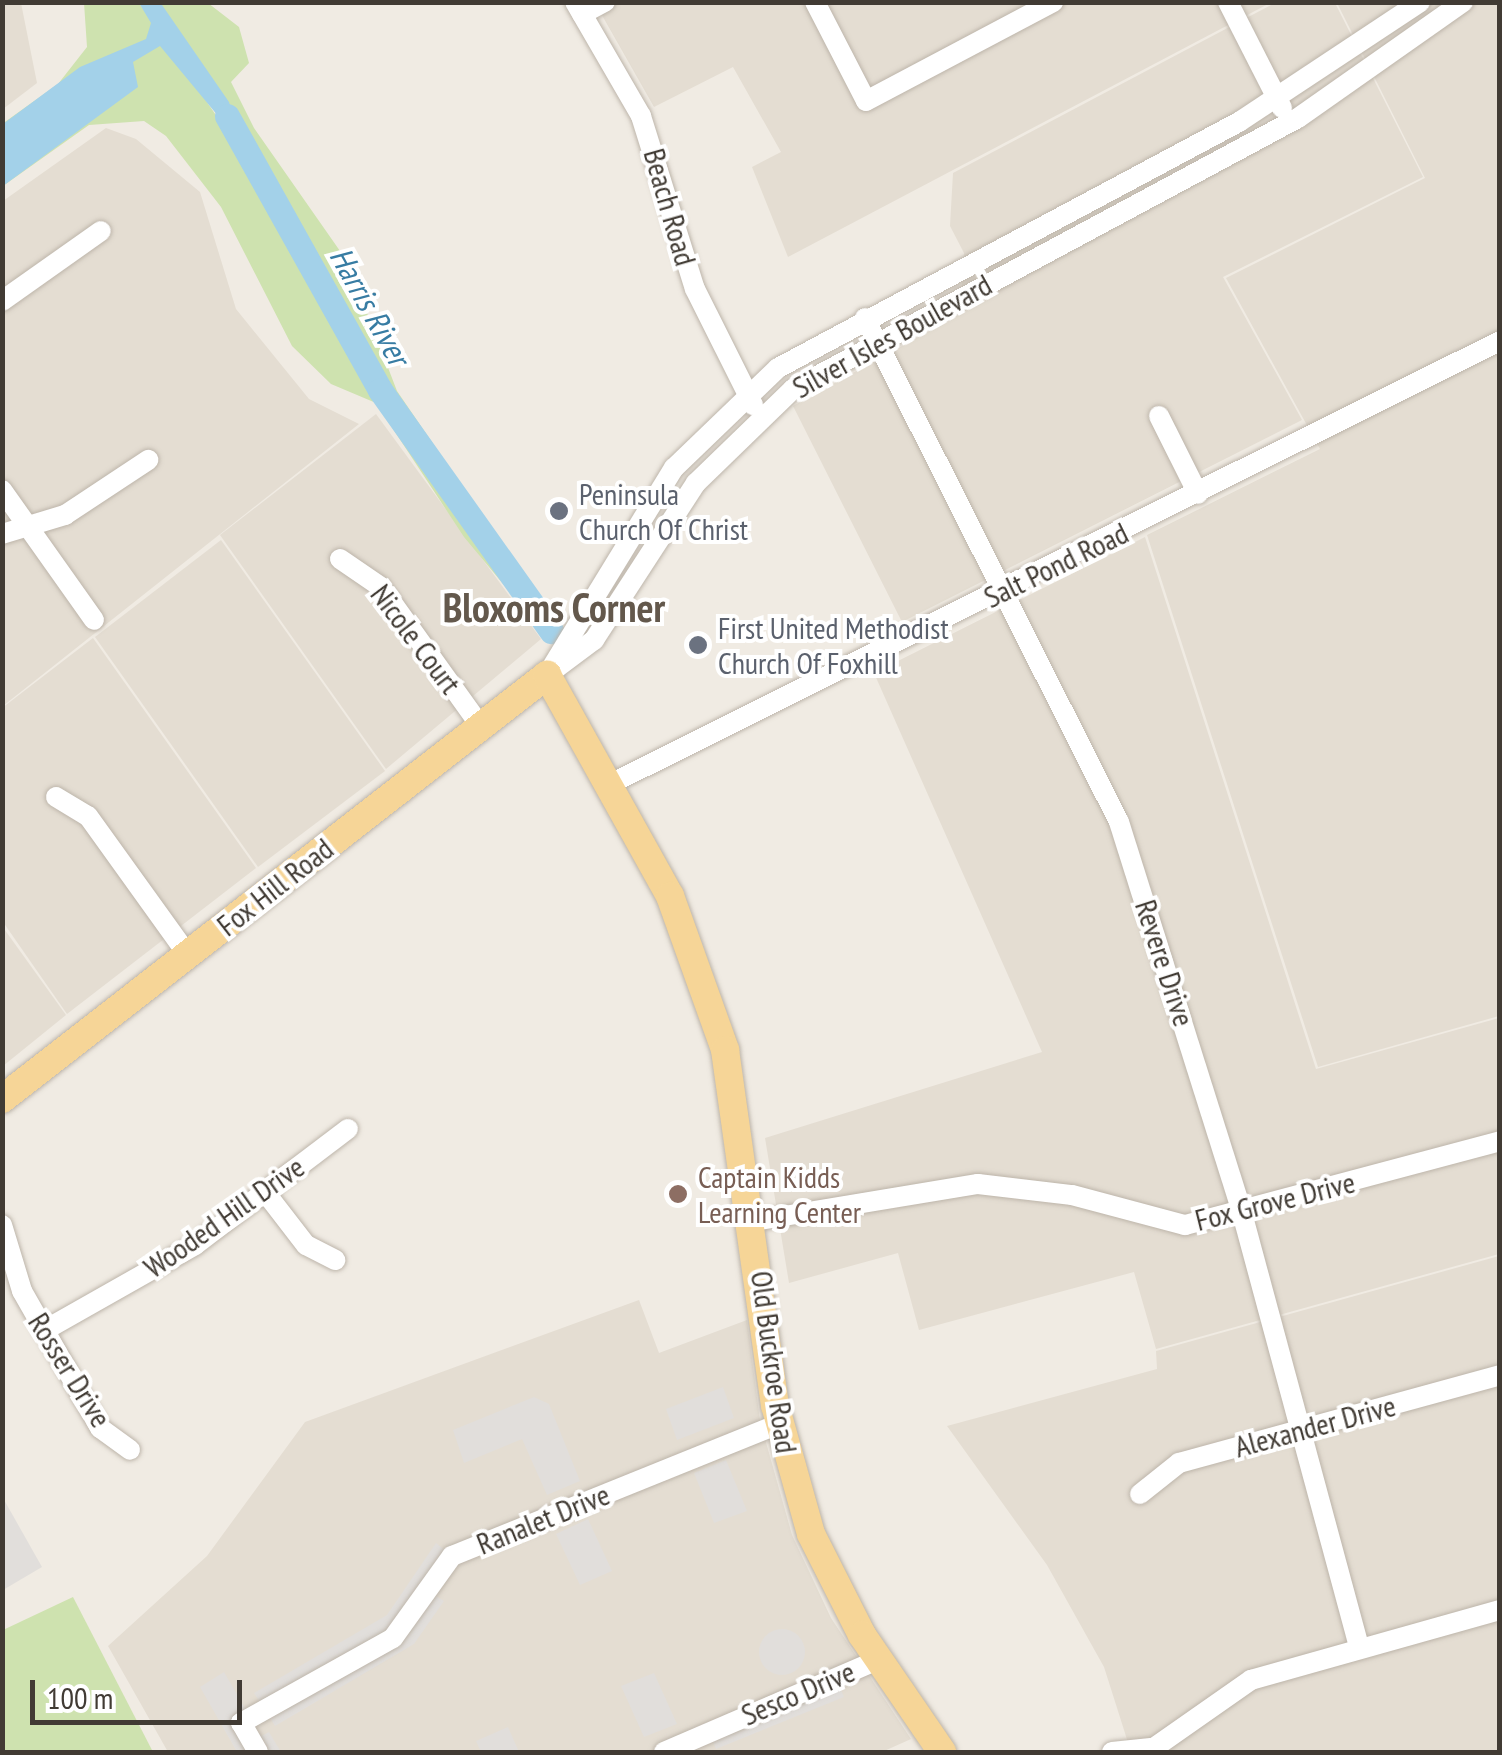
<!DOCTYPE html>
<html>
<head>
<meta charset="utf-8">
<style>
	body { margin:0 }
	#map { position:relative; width:1502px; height:1755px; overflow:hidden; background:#f0ebe3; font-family:"PT Sans Narrow",sans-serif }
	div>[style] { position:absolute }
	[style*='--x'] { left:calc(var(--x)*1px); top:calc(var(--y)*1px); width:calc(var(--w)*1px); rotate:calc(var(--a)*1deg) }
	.residential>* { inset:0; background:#e4ddd2 }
	.green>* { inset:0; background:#cee2af }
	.parking>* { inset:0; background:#e1dedb }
	.round { border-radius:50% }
	.water>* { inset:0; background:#a3d1e9 }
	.river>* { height:25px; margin:-12.5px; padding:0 12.5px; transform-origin:12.5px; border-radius:12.5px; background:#a3d1e9 }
	.roads { filter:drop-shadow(0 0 2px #bdb5aa) drop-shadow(0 0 2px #bdb5aa) }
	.minor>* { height:20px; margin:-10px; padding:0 10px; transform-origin:10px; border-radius:10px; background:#fff }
	.major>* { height:28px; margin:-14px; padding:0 14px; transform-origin:14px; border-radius:14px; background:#f6d597 }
	.dots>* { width:28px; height:28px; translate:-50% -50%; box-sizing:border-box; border:5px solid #fff; border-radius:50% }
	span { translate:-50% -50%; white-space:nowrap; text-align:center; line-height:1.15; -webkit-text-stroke:8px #fff; paint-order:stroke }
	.street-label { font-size:30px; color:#413b34 }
	.worship-label { font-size:30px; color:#5b616d }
	.left { translate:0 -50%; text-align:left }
	.education-label { font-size:30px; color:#785e54 }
	.water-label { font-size:32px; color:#377ca3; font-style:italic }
	.district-label { font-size:40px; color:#63584c; font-weight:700 }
	.frame { position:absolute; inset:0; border:5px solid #413b34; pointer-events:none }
	.scale { position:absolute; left:30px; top:1680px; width:212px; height:45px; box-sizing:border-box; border:5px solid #413b34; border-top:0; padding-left:12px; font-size:30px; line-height:35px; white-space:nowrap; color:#413b34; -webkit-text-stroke:8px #fff; paint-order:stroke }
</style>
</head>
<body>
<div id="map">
	<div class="residential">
		<div style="clip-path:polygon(3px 2px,21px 3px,37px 83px,3px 109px)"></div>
		<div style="clip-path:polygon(595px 3px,1270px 3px,788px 257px,752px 167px,781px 152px,733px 67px,654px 107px)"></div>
		<div style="clip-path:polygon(1275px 3px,1335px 3px,1423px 177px,1223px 277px,1302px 420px,902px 622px,793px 406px,960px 314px,964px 253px,950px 226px,953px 173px)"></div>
		<div style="clip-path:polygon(1337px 3px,1499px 3px,1499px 1016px,1318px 1067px,1147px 535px,1320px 449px,1226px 278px,1425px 178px)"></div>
		<div style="clip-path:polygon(106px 128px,136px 139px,200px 192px,236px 309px,309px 399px,359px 424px,3px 706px,3px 201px)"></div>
		<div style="clip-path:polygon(376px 414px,541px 639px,386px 769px,220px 535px)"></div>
		<div style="clip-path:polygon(1145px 537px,1316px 1069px,1499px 1018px,1499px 1254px,1156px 1349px,1134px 1272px,919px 1330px,898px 1253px,789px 1283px,765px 1138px,1042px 1052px,874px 673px)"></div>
		<div style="clip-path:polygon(221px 540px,385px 771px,258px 867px,95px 637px)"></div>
		<div style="clip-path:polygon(93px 638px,256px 868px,67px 1014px,3px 922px,2px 708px)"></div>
		<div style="clip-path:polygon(2px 926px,66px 1015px,3px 1066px,2px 1066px)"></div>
		<div style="clip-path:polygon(1499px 1256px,1499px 1752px,1131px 1752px,1104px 1667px,1047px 1565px,947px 1426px,1157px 1369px,1156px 1351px)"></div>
		<div style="clip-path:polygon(639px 1300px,659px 1353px,747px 1320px,760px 1421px,792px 1535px,831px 1618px,911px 1739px,882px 1752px,168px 1752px,108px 1646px,207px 1556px,305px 1422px)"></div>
	</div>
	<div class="green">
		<div style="clip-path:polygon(84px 3px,139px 3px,235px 143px,244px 131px,160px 3px,208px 3px,239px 27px,249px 63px,231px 82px,254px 128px,347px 261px,397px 391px,552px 618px,544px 633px,464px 537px,376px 403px,331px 384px,292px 346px,221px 207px,166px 136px,144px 121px,89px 125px,3px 186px,2px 124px,58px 84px,87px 47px)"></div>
		<div style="clip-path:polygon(73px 1597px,153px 1752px,3px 1752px,3px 1630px)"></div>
	</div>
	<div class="parking">
		<div style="clip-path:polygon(723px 1387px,734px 1418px,677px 1440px,666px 1409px)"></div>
		<div style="clip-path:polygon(534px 1397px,549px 1404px,580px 1481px,547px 1495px,522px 1439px,464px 1463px,453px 1430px)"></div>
		<div style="clip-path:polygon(726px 1460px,747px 1511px,714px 1523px,694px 1473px)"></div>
		<div style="clip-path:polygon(3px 1498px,42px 1567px,3px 1590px,2px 1590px)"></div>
		<div style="clip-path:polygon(588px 1519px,612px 1571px,580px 1585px,556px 1534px)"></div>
		<div style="clip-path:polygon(436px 1543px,452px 1556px,426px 1590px,444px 1601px,414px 1644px,275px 1726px,254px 1693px,387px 1615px)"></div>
		<div class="round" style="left:759px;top:1629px;width:46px;height:46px"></div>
		<div style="clip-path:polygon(224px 1672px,250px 1717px,252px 1741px,269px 1732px,281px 1752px,237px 1752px,200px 1687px)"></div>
		<div style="clip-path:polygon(654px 1673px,677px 1724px,644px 1737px,621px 1686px)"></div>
		<div style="clip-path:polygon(836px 1678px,844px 1697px,716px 1749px,708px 1731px)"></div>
		<div style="clip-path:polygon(508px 1727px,519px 1752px,481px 1752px,476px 1741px)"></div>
	</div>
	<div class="water">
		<div style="clip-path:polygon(160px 2px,229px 102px,243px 146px,160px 46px,133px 62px,138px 87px,3px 186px,3px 124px,80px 67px,146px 39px,151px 23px,139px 3px)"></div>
	</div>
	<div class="river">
		<div style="--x:227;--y:116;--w:314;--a:60.8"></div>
		<div style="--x:380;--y:390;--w:296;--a:54.6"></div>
	</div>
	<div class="roads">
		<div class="minor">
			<div style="--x:575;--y:2;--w:132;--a:59.9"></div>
			<div style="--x:641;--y:116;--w:181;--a:72.7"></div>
			<div style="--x:695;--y:289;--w:130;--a:63.4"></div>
			<div style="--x:815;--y:2;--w:111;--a:62.7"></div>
			<div style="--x:866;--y:101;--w:212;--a:-27.9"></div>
			<div style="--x:1228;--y:2;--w:119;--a:63"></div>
			<div style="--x:582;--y:14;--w:26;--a:-28"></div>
			<div style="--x:2;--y:301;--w:121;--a:-35.3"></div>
			<div style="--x:865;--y:318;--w:564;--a:63.25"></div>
			<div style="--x:1119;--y:822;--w:410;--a:72.5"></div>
			<div style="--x:1242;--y:1213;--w:450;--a:74.9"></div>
			<div style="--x:1159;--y:416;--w:87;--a:63.4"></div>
			<div style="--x:2;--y:490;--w:159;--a:54.7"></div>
			<div style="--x:2;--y:534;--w:66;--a:-16.8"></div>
			<div style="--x:65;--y:515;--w:100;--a:-33.5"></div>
			<div style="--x:340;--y:559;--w:50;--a:34.3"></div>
			<div style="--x:381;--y:587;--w:173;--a:54.4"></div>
			<div style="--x:547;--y:675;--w:59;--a:-36.7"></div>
			<div style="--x:594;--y:640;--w:187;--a:-57"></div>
			<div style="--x:696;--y:483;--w:135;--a:-44.1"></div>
			<div style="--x:793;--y:389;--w:573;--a:-28.22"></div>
			<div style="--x:1298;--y:118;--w:202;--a:-35.1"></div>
			<div style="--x:547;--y:675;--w:243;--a:-58.5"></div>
			<div style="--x:674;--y:468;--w:144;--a:-43.9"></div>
			<div style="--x:778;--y:368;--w:523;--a:-28.09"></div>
			<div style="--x:1239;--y:122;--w:217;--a:-33.5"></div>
			<div style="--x:610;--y:784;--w:994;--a:-26.46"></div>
			<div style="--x:56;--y:797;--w:37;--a:31"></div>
			<div style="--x:88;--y:816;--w:171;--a:54.3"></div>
			<div style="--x:265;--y:1192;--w:67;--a:52.3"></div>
			<div style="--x:306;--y:1245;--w:33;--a:27"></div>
			<div style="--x:754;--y:1221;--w:227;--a:-9.4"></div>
			<div style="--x:978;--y:1184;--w:95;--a:6.7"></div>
			<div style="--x:1072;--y:1195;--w:117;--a:14.9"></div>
			<div style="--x:1185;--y:1225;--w:326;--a:-14.9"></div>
			<div style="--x:2;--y:1225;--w:69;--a:73.1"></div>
			<div style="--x:22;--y:1291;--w:158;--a:60.3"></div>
			<div style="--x:100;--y:1428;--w:37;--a:36"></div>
			<div style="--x:45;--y:1330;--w:172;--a:-29.5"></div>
			<div style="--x:195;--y:1245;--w:192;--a:-37.2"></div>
			<div style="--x:1140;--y:1494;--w:50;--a:-38.5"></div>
			<div style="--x:1179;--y:1463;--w:333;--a:-15.3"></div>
			<div style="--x:258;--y:1752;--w:34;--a:-120"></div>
			<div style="--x:241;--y:1723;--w:174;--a:-29.2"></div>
			<div style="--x:393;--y:1638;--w:101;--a:-54.3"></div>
			<div style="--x:452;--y:1556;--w:353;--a:-22"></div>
			<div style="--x:664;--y:1752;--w:233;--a:-23.3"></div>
			<div style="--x:1112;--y:1752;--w:39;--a:-6"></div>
			<div style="--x:1148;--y:1752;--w:126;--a:-35"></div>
			<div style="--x:1251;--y:1680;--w:259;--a:-15.7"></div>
		</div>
		<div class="major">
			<div style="--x:2;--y:1099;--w:691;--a:-37.88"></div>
			<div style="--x:547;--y:675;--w:253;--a:60.9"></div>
			<div style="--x:670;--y:896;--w:164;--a:70.3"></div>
			<div style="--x:725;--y:1050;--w:359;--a:82"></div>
			<div style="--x:775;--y:1405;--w:134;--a:74.4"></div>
			<div style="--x:811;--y:1534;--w:113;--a:63.2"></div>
			<div style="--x:862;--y:1635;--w:142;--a:55.6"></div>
		</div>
	</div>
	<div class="dots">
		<div style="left:559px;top:511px;background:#6b7280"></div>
		<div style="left:698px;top:645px;background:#6b7280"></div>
		<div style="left:678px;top:1194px;background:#8d6e63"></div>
	</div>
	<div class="street-label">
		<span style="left:670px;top:207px;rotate:74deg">Beach Road</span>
		<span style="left:892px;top:336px;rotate:-29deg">Silver Isles Boulevard</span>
		<span style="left:1056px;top:565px;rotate:-26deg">Salt Pond Road</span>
		<span style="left:416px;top:639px;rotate:53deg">Nicole Court</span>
		<span style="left:275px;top:887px;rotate:-38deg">Fox Hill Road</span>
		<span style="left:1165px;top:963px;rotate:72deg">Revere Drive</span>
		<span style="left:1275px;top:1201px;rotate:-14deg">Fox Grove Drive</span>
		<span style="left:224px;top:1217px;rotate:-35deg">Wooded Hill Drive</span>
		<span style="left:774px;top:1362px;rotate:82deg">Old Buckroe Road</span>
		<span style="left:70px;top:1370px;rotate:58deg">Rosser Drive</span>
		<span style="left:1315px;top:1426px;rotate:-15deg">Alexander Drive</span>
		<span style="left:543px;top:1519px;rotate:-22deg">Ranalet Drive</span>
		<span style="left:798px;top:1693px;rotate:-23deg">Sesco Drive</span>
	</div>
	<div class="worship-label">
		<span class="left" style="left:579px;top:511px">Peninsula<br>Church Of Christ</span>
		<span class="left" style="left:718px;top:645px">First United Methodist<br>Church Of Foxhill</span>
	</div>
	<div class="education-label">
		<span class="left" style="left:698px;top:1194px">Captain Kidds<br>Learning Center</span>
	</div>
	<div class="water-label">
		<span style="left:370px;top:306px;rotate:61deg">Harris River</span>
	</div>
	<div class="district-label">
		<span style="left:554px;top:607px">Bloxoms Corner</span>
	</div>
	<div class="frame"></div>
	<div class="scale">100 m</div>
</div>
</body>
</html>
